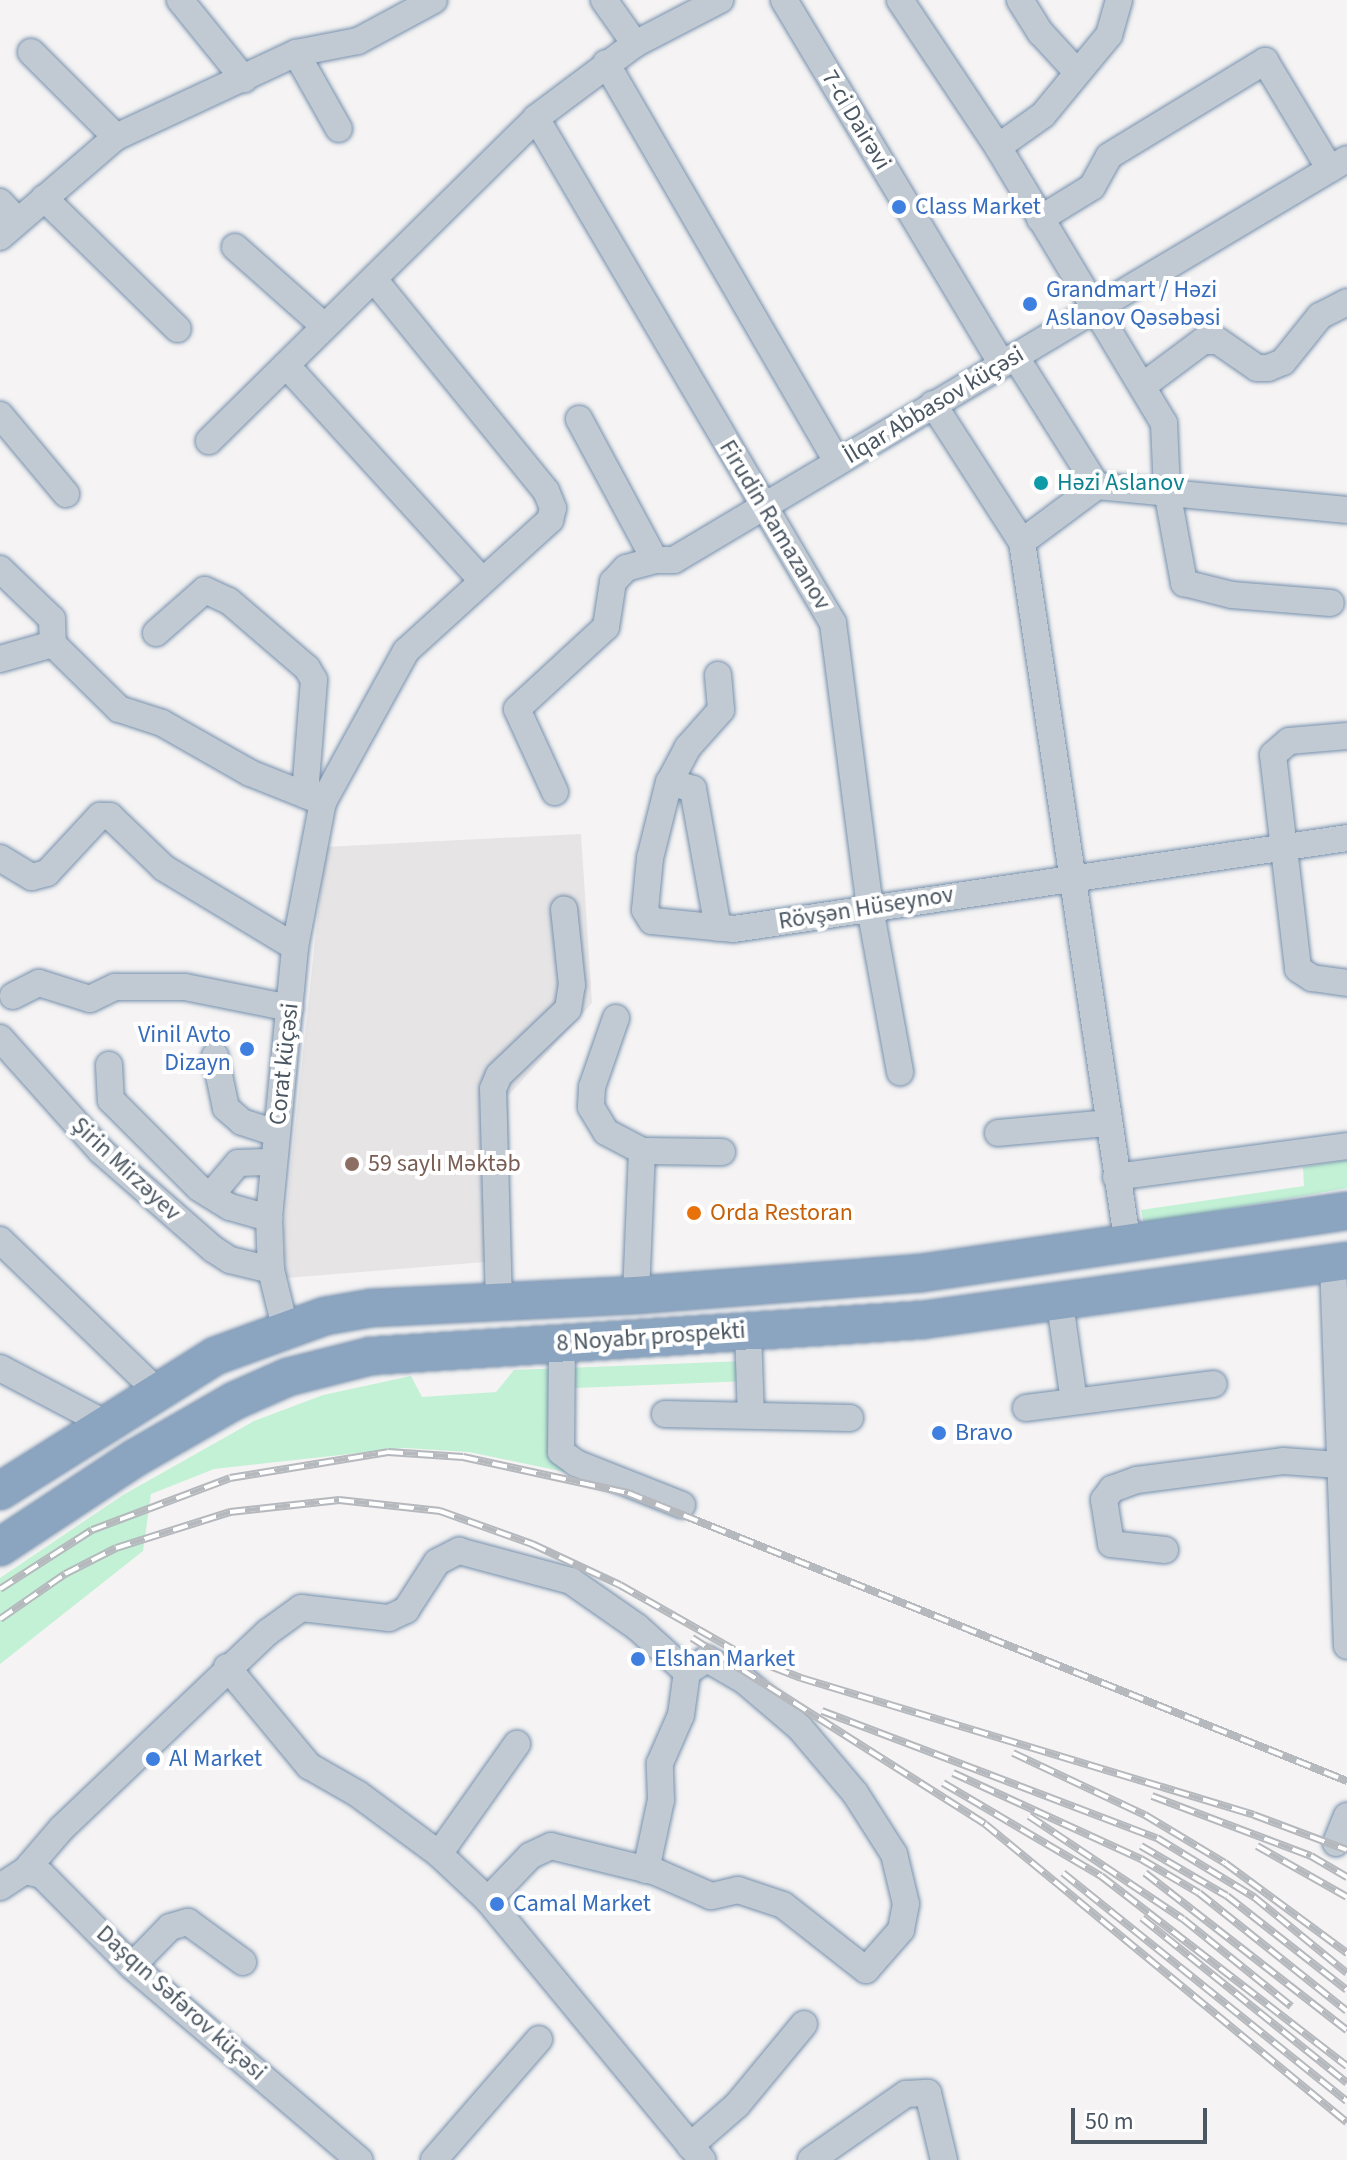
<!DOCTYPE html>
<html>
<head>
<meta charset="utf-8">
<style>
	body { margin:0 }
	#map { position:relative; width:1347px; height:2160px; overflow:hidden; background:#f5f3f3; font-family:"Source Sans 3",sans-serif }
	div>[style] { position:absolute }
	[style*='--x'] { left:calc(var(--x)*1px); top:calc(var(--y)*1px); width:calc(var(--w)*1px); rotate:calc(var(--a)*1deg) }
	.education>* { inset:0; background:#e6e4e5 }
	.green>* { inset:0; background:#c3f1d5 }
	.roads { filter:drop-shadow(0 0 2px #7690ad) drop-shadow(0 0 2px #7690ad) }
	.minor>* { height:26px; margin:-13px; padding:0 13px; transform-origin:13px; border-radius:13px; background:#c1cad2 }
	.highway>* { height:36px; margin:-18px; padding:0 18px; transform-origin:18px; border-radius:18px; background:#8ba5c1 }
	.rail>* { height:8px; margin-top:-4px; transform-origin:0; background:repeating-linear-gradient(90deg,#fff 0 15px,#b5b8bd 0 30px); box-sizing:border-box; border-block:2px solid #b5b8bd }
	.dots>* { width:22px; height:22px; translate:-50% -50%; box-sizing:border-box; border:4px solid #fff; border-radius:50% }
	span { translate:-50% -50%; white-space:nowrap; text-align:center; line-height:1.15; -webkit-text-stroke:8px #fff; paint-order:stroke }
	.street-label { font-size:24px; color:#4a5661 }
	.shop-label { font-size:24px; color:#366cbe }
	.left { translate:0 -50%; text-align:left }
	.right { translate:-100% -50%; text-align:right }
	.culture-label { font-size:24px; color:#0d838f }
	.education-label { font-size:24px; color:#785e54 }
	.food-label { font-size:24px; color:#c56008 }
	.scale { position:absolute; left:1071px; top:2108px; width:136px; height:36px; box-sizing:border-box; border:4px solid #4a5661; border-top:0; padding-left:10px; font-size:24px; line-height:28px; white-space:nowrap; color:#4a5661; -webkit-text-stroke:6px #fff; paint-order:stroke }
</style>
</head>
<body>
<div id="map">
	<div class="education">
		<div style="clip-path:polygon(581px 834px,592px 1003px,508px 1096px,511px 1260px,286px 1278px,284px 1231px,325px 847px)"></div>
	</div>
	<div class="green">
		<div style="clip-path:polygon(1347px 1160px,1347px 1188px,1144px 1224px,1141px 1210px,1304px 1186px,1303px 1167px)"></div>
		<div style="clip-path:polygon(745px 1361px,748px 1381px,575px 1388px,570px 1473px,469px 1452px,404px 1448px,214px 1469px,151px 1494px,143px 1551px,0 1664px,0 1578px,123px 1495px,254px 1421px,323px 1395px,411px 1376px,422px 1397px,496px 1392px,514px 1370px)"></div>
	</div>
	<div class="roads">
		<div class="minor">
			<div style="--x:180;--y:0;--w:102;--a:51"></div>
			<div style="--x:604;--y:0;--w:54;--a:54.8"></div>
			<div style="--x:784;--y:0;--w:424;--a:59.1"></div>
			<div style="--x:900;--y:0;--w:177;--a:56.3"></div>
			<div style="--x:998;--y:147;--w:322;--a:59"></div>
			<div style="--x:1164;--y:423;--w:68;--a:87.5"></div>
			<div style="--x:1167;--y:491;--w:94;--a:79.5"></div>
			<div style="--x:1184;--y:583;--w:49;--a:14"></div>
			<div style="--x:1232;--y:595;--w:99;--a:4.6"></div>
			<div style="--x:1020;--y:0;--w:39;--a:58"></div>
			<div style="--x:1041;--y:33;--w:52;--a:47.4"></div>
			<div style="--x:31;--y:52;--w:120;--a:45"></div>
			<div style="--x:296;--y:53;--w:87;--a:60.5"></div>
			<div style="--x:606;--y:63;--w:461;--a:59.9"></div>
			<div style="--x:536;--y:118;--w:586;--a:59.54"></div>
			<div style="--x:833;--y:623;--w:287;--a:82.6"></div>
			<div style="--x:870;--y:908;--w:167;--a:79.6"></div>
			<div style="--x:998;--y:147;--w:55;--a:-35.4"></div>
			<div style="--x:1043;--y:115;--w:104;--a:-50.5"></div>
			<div style="--x:1109;--y:35;--w:36;--a:-74"></div>
			<div style="--x:44;--y:198;--w:187;--a:44.4"></div>
			<div style="--x:0;--y:202;--w:26;--a:47"></div>
			<div style="--x:1040;--y:219;--w:61;--a:-31.6"></div>
			<div style="--x:1092;--y:187;--w:35;--a:-61"></div>
			<div style="--x:1109;--y:156;--w:183;--a:-31.3"></div>
			<div style="--x:1265;--y:61;--w:126;--a:59"></div>
			<div style="--x:0;--y:237;--w:153;--a:-40.8"></div>
			<div style="--x:116;--y:137;--w:199;--a:-25"></div>
			<div style="--x:296;--y:53;--w:63;--a:-11"></div>
			<div style="--x:358;--y:41;--w:86;--a:-28.3"></div>
			<div style="--x:235;--y:247;--w:120;--a:41.6"></div>
			<div style="--x:1015;--y:356;--w:154;--a:57.8"></div>
			<div style="--x:1097;--y:486;--w:94;--a:143.3"></div>
			<div style="--x:286;--y:365;--w:290;--a:47.7"></div>
			<div style="--x:1144;--y:385;--w:74;--a:-36.7"></div>
			<div style="--x:1203;--y:341;--w:15;--a:0"></div>
			<div style="--x:1218;--y:341;--w:47;--a:34.7"></div>
			<div style="--x:1257;--y:368;--w:11;--a:0"></div>
			<div style="--x:1268;--y:368;--w:16;--a:-22"></div>
			<div style="--x:1283;--y:362;--w:59;--a:-51.2"></div>
			<div style="--x:1320;--y:316;--w:30;--a:-27"></div>
			<div style="--x:933;--y:404;--w:164;--a:57.2"></div>
			<div style="--x:1022;--y:542;--w:711;--a:81.43"></div>
			<div style="--x:0;--y:415;--w:103;--a:50.1"></div>
			<div style="--x:579;--y:419;--w:160;--a:61.7"></div>
			<div style="--x:655;--y:560;--w:19;--a:0"></div>
			<div style="--x:674;--y:560;--w:783;--a:-30.79"></div>
			<div style="--x:209;--y:441;--w:460;--a:-44.6"></div>
			<div style="--x:536;--y:118;--w:124;--a:-36.8"></div>
			<div style="--x:635;--y:44;--w:96;--a:-27.4"></div>
			<div style="--x:1097;--y:486;--w:251;--a:5.5"></div>
			<div style="--x:0;--y:569;--w:72;--a:43.9"></div>
			<div style="--x:52;--y:619;--w:25;--a:88"></div>
			<div style="--x:156;--y:633;--w:65;--a:-41.3"></div>
			<div style="--x:205;--y:590;--w:26;--a:25"></div>
			<div style="--x:229;--y:601;--w:103;--a:40.7"></div>
			<div style="--x:307;--y:668;--w:14;--a:60"></div>
			<div style="--x:314;--y:680;--w:115;--a:94.5"></div>
			<div style="--x:0;--y:659;--w:55;--a:-15.8"></div>
			<div style="--x:53;--y:644;--w:93;--a:44.6"></div>
			<div style="--x:119;--y:709;--w:45;--a:18"></div>
			<div style="--x:162;--y:723;--w:101;--a:29.6"></div>
			<div style="--x:250;--y:773;--w:79;--a:21.7"></div>
			<div style="--x:718;--y:675;--w:35;--a:85"></div>
			<div style="--x:721;--y:710;--w:50;--a:131.7"></div>
			<div style="--x:688;--y:747;--w:40;--a:118"></div>
			<div style="--x:669;--y:782;--w:78;--a:104"></div>
			<div style="--x:650;--y:858;--w:52;--a:95.5"></div>
			<div style="--x:645;--y:910;--w:13;--a:58"></div>
			<div style="--x:652;--y:921;--w:82;--a:5.6"></div>
			<div style="--x:734;--y:929;--w:620;--a:-8.44"></div>
			<div style="--x:1347;--y:736;--w:58;--a:175.1"></div>
			<div style="--x:1289;--y:741;--w:21;--a:139"></div>
			<div style="--x:1273;--y:755;--w:215;--a:83.3"></div>
			<div style="--x:1298;--y:969;--w:17;--a:33"></div>
			<div style="--x:1312;--y:978;--w:35;--a:8"></div>
			<div style="--x:669;--y:782;--w:25;--a:16"></div>
			<div style="--x:693;--y:789;--w:141;--a:79.8"></div>
			<div style="--x:555;--y:792;--w:91;--a:-114.6"></div>
			<div style="--x:517;--y:709;--w:121;--a:-42.7"></div>
			<div style="--x:606;--y:627;--w:46;--a:-81.2"></div>
			<div style="--x:613;--y:582;--w:19;--a:-47"></div>
			<div style="--x:626;--y:568;--w:30;--a:-15"></div>
			<div style="--x:0;--y:858;--w:37;--a:31"></div>
			<div style="--x:32;--y:877;--w:16;--a:-15"></div>
			<div style="--x:47;--y:873;--w:78;--a:-47.1"></div>
			<div style="--x:100;--y:816;--w:10;--a:0"></div>
			<div style="--x:110;--y:816;--w:75;--a:43.9"></div>
			<div style="--x:164;--y:868;--w:153;--a:31.1"></div>
			<div style="--x:13;--y:996;--w:29;--a:-27"></div>
			<div style="--x:39;--y:983;--w:53;--a:17.4"></div>
			<div style="--x:90;--y:999;--w:28;--a:-26"></div>
			<div style="--x:115;--y:987;--w:70;--a:0"></div>
			<div style="--x:185;--y:987;--w:107;--a:11.3"></div>
			<div style="--x:616;--y:1018;--w:73;--a:109.2"></div>
			<div style="--x:592;--y:1087;--w:20;--a:93"></div>
			<div style="--x:591;--y:1107;--w:29;--a:59"></div>
			<div style="--x:606;--y:1132;--w:41;--a:27.8"></div>
			<div style="--x:642;--y:1151;--w:144;--a:92.4"></div>
			<div style="--x:0;--y:1038;--w:152;--a:48.2"></div>
			<div style="--x:101;--y:1151;--w:149;--a:41.2"></div>
			<div style="--x:213;--y:1249;--w:20;--a:33"></div>
			<div style="--x:230;--y:1260;--w:42;--a:13.7"></div>
			<div style="--x:215;--y:1056;--w:53;--a:78.1"></div>
			<div style="--x:226;--y:1108;--w:21;--a:41"></div>
			<div style="--x:242;--y:1122;--w:36;--a:18"></div>
			<div style="--x:109;--y:1065;--w:35;--a:87"></div>
			<div style="--x:111;--y:1100;--w:124;--a:45"></div>
			<div style="--x:199;--y:1188;--w:36;--a:32"></div>
			<div style="--x:230;--y:1207;--w:41;--a:15.8"></div>
			<div style="--x:998;--y:1133;--w:110;--a:-5.2"></div>
			<div style="--x:642;--y:1151;--w:80;--a:0.7"></div>
			<div style="--x:1116;--y:1177;--w:233;--a:-7.6"></div>
			<div style="--x:211;--y:1195;--w:42;--a:-49.8"></div>
			<div style="--x:238;--y:1163;--w:36;--a:-2"></div>
			<div style="--x:0;--y:1240;--w:216;--a:43.9"></div>
			<div style="--x:1333;--y:1264;--w:382;--a:87.9"></div>
			<div style="--x:499;--y:1302;--w:213;--a:-91.6"></div>
			<div style="--x:493;--y:1089;--w:15;--a:-67"></div>
			<div style="--x:499;--y:1075;--w:95;--a:-43.7"></div>
			<div style="--x:568;--y:1009;--w:24;--a:-81"></div>
			<div style="--x:572;--y:985;--w:76;--a:-96"></div>
			<div style="--x:1060;--y:1304;--w:98;--a:81.8"></div>
			<div style="--x:285;--y:1327;--w:59;--a:-103.8"></div>
			<div style="--x:271;--y:1270;--w:52;--a:-92.2"></div>
			<div style="--x:269;--y:1218;--w:272;--a:-84.5"></div>
			<div style="--x:295;--y:947;--w:148;--a:-79.1"></div>
			<div style="--x:323;--y:802;--w:172;--a:-61.2"></div>
			<div style="--x:406;--y:651;--w:195;--a:-42.3"></div>
			<div style="--x:550;--y:520;--w:12;--a:-76"></div>
			<div style="--x:553;--y:508;--w:18;--a:-112"></div>
			<div style="--x:546;--y:491;--w:273;--a:-129.1"></div>
			<div style="--x:748;--y:1331;--w:84;--a:88"></div>
			<div style="--x:562;--y:1343;--w:109;--a:90.5"></div>
			<div style="--x:561;--y:1452;--w:19;--a:36"></div>
			<div style="--x:576;--y:1463;--w:114;--a:21.6"></div>
			<div style="--x:0;--y:1368;--w:116;--a:27.7"></div>
			<div style="--x:1026;--y:1408;--w:189;--a:-7.3"></div>
			<div style="--x:665;--y:1414;--w:185;--a:1.2"></div>
			<div style="--x:1165;--y:1550;--w:54;--a:-173.7"></div>
			<div style="--x:1111;--y:1544;--w:45;--a:-99"></div>
			<div style="--x:1104;--y:1500;--w:14;--a:-54"></div>
			<div style="--x:1112;--y:1489;--w:27;--a:-20"></div>
			<div style="--x:1137;--y:1480;--w:147;--a:-7.4"></div>
			<div style="--x:1283;--y:1461;--w:56;--a:4.1"></div>
			<div style="--x:227;--y:1667;--w:129;--a:50.4"></div>
			<div style="--x:309;--y:1766;--w:56;--a:29.7"></div>
			<div style="--x:358;--y:1794;--w:101;--a:36.5"></div>
			<div style="--x:439;--y:1854;--w:67;--a:43.2"></div>
			<div style="--x:488;--y:1900;--w:337;--a:50.5"></div>
			<div style="--x:1336;--y:1843;--w:29;--a:-68"></div>
			<div style="--x:439;--y:1854;--w:135;--a:-54.7"></div>
			<div style="--x:646;--y:1870;--w:72;--a:-77.9"></div>
			<div style="--x:661;--y:1800;--w:37;--a:-92"></div>
			<div style="--x:660;--y:1763;--w:52;--a:-66.4"></div>
			<div style="--x:681;--y:1715;--w:43;--a:-82.1"></div>
			<div style="--x:25;--y:1871;--w:57;--a:-49.3"></div>
			<div style="--x:62;--y:1828;--w:284;--a:-43.6"></div>
			<div style="--x:268;--y:1632;--w:41;--a:-36"></div>
			<div style="--x:301;--y:1608;--w:89;--a:6.5"></div>
			<div style="--x:389;--y:1618;--w:19;--a:-25"></div>
			<div style="--x:406;--y:1610;--w:57;--a:-57.1"></div>
			<div style="--x:437;--y:1562;--w:25;--a:-27"></div>
			<div style="--x:459;--y:1551;--w:116;--a:15"></div>
			<div style="--x:571;--y:1581;--w:80;--a:34.9"></div>
			<div style="--x:637;--y:1627;--w:67;--a:42"></div>
			<div style="--x:687;--y:1672;--w:24;--a:-33"></div>
			<div style="--x:707;--y:1659;--w:44;--a:30.1"></div>
			<div style="--x:745;--y:1681;--w:72;--a:40.5"></div>
			<div style="--x:800;--y:1728;--w:85;--a:49.8"></div>
			<div style="--x:855;--y:1793;--w:72;--a:57.4"></div>
			<div style="--x:894;--y:1854;--w:51;--a:76.5"></div>
			<div style="--x:906;--y:1904;--w:26;--a:101"></div>
			<div style="--x:901;--y:1930;--w:53;--a:131.2"></div>
			<div style="--x:866;--y:1970;--w:105;--a:-141.9"></div>
			<div style="--x:783;--y:1905;--w:47;--a:-161.6"></div>
			<div style="--x:738;--y:1890;--w:28;--a:167"></div>
			<div style="--x:711;--y:1896;--w:60;--a:-156.4"></div>
			<div style="--x:656;--y:1872;--w:108;--a:-166.1"></div>
			<div style="--x:551;--y:1846;--w:23;--a:155"></div>
			<div style="--x:530;--y:1856;--w:61;--a:133.7"></div>
			<div style="--x:0;--y:1887;--w:30;--a:-33"></div>
			<div style="--x:25;--y:1871;--w:17;--a:13"></div>
			<div style="--x:42;--y:1875;--w:128;--a:45.3"></div>
			<div style="--x:132;--y:1966;--w:299;--a:40.5"></div>
			<div style="--x:132;--y:1966;--w:54;--a:-45.7"></div>
			<div style="--x:170;--y:1927;--w:19;--a:-16"></div>
			<div style="--x:188;--y:1922;--w:68;--a:36"></div>
			<div style="--x:690;--y:2146;--w:62;--a:-41.1"></div>
			<div style="--x:737;--y:2105;--w:105;--a:-50.4"></div>
			<div style="--x:434;--y:2160;--w:160;--a:-49"></div>
			<div style="--x:811;--y:2160;--w:116;--a:-34.8"></div>
			<div style="--x:906;--y:2094;--w:22;--a:-3"></div>
			<div style="--x:928;--y:2093;--w:69;--a:76.6"></div>
		</div>
		<div class="highway">
			<div style="--x:0;--y:1491;--w:254;--a:-32.1"></div>
			<div style="--x:215;--y:1356;--w:117;--a:-20"></div>
			<div style="--x:325;--y:1316;--w:47;--a:-9.9"></div>
			<div style="--x:371;--y:1308;--w:265;--a:-2.8"></div>
			<div style="--x:636;--y:1295;--w:286;--a:-4.4"></div>
			<div style="--x:921;--y:1273;--w:430;--a:-8.3"></div>
			<div style="--x:0;--y:1547;--w:162;--a:-33.4"></div>
			<div style="--x:135;--y:1458;--w:114;--a:-29.9"></div>
			<div style="--x:234;--y:1401;--w:59;--a:-24"></div>
			<div style="--x:288;--y:1377;--w:86;--a:-14.2"></div>
			<div style="--x:371;--y:1356;--w:552;--a:-3.74"></div>
			<div style="--x:922;--y:1320;--w:429;--a:-7.9"></div>
		</div>
	</div>
	<div class="rail">
		<div style="--x:0;--y:1589;--w:109;--a:-32.7"></div>
		<div style="--x:92;--y:1530;--w:147;--a:-20.6"></div>
		<div style="--x:230;--y:1478;--w:160;--a:-9.3"></div>
		<div style="--x:388;--y:1452;--w:75;--a:3.8"></div>
		<div style="--x:463;--y:1457;--w:169;--a:12.3"></div>
		<div style="--x:628;--y:1493;--w:775;--a:21.83"></div>
		<div style="--x:0;--y:1619;--w:79;--a:-34.7"></div>
		<div style="--x:65;--y:1574;--w:57;--a:-27"></div>
		<div style="--x:116;--y:1548;--w:120;--a:-17.5"></div>
		<div style="--x:230;--y:1512;--w:110;--a:-6.3"></div>
		<div style="--x:339;--y:1500;--w:102;--a:6.2"></div>
		<div style="--x:440;--y:1511;--w:98;--a:19.7"></div>
		<div style="--x:532;--y:1544;--w:97;--a:25"></div>
		<div style="--x:620;--y:1585;--w:146;--a:29.6"></div>
		<div style="--x:747;--y:1657;--w:58;--a:21.3"></div>
		<div style="--x:801;--y:1678;--w:473;--a:16.8"></div>
		<div style="--x:1254;--y:1815;--w:99;--a:20.6"></div>
		<div style="--x:692;--y:1638;--w:347;--a:32.4"></div>
		<div style="--x:985;--y:1824;--w:469;--a:39.5"></div>
		<div style="--x:822;--y:1711;--w:358;--a:20.8"></div>
		<div style="--x:1157;--y:1838;--w:114;--a:31.3"></div>
		<div style="--x:1254;--y:1897;--w:120;--a:39.3"></div>
		<div style="--x:1013;--y:1753;--w:146;--a:25.2"></div>
		<div style="--x:1145;--y:1815;--w:93;--a:31"></div>
		<div style="--x:1225;--y:1863;--w:152;--a:36.4"></div>
		<div style="--x:953;--y:1773;--w:207;--a:24.6"></div>
		<div style="--x:1141;--y:1859;--w:67;--a:30.4"></div>
		<div style="--x:1199;--y:1893;--w:189;--a:38.6"></div>
		<div style="--x:943;--y:1783;--w:183;--a:30.5"></div>
		<div style="--x:1101;--y:1876;--w:311;--a:37.7"></div>
		<div style="--x:1152;--y:1796;--w:170;--a:20.7"></div>
		<div style="--x:1311;--y:1856;--w:42;--a:30.3"></div>
		<div style="--x:1029;--y:1816;--w:185;--a:33.8"></div>
		<div style="--x:1183;--y:1919;--w:139;--a:38.9"></div>
		<div style="--x:1141;--y:1846;--w:99;--a:30.2"></div>
		<div style="--x:1227;--y:1896;--w:152;--a:38.1"></div>
		<div style="--x:1257;--y:1846;--w:103;--a:29.5"></div>
		<div style="--x:1063;--y:1873;--w:364;--a:38.8"></div>
		<div style="--x:1145;--y:1873;--w:256;--a:37.9"></div>
		<div style="--x:1142;--y:1918;--w:263;--a:38.8"></div>
	</div>
	<div class="dots">
		<div style="left:899px;top:207px;background:#3f7fe0"></div>
		<div style="left:1030px;top:304px;background:#3f7fe0"></div>
		<div style="left:1041px;top:483px;background:#0f9aa8"></div>
		<div style="left:247px;top:1049px;background:#3f7fe0"></div>
		<div style="left:352px;top:1164px;background:#8d6e63"></div>
		<div style="left:694px;top:1213px;background:#e8710a"></div>
		<div style="left:939px;top:1433px;background:#3f7fe0"></div>
		<div style="left:638px;top:1659px;background:#3f7fe0"></div>
		<div style="left:153px;top:1759px;background:#3f7fe0"></div>
		<div style="left:497px;top:1904px;background:#3f7fe0"></div>
	</div>
	<div class="street-label">
		<span style="left:856px;top:120px;rotate:59deg">7-ci Dairəvi</span>
		<span style="left:934px;top:405px;rotate:-31deg">İlqar Abbasov küçəsi</span>
		<span style="left:775px;top:525px;rotate:59deg">Firudin Ramazanov</span>
		<span style="left:866px;top:908px;rotate:-9deg">Rövşən Hüseynov</span>
		<span style="left:284px;top:1064px;rotate:-84deg">Corat küçəsi</span>
		<span style="left:126px;top:1169px;rotate:43deg">Şirin Mirzəyev</span>
		<span style="left:651px;top:1337px;rotate:-4deg">8 Noyabr prospekti</span>
		<span style="left:181px;top:2003px;rotate:42deg">Daşqın Səfərov küçəsi</span>
	</div>
	<div class="shop-label">
		<span class="left" style="left:915px;top:207px">Class Market</span>
		<span class="left" style="left:1046px;top:304px">Grandmart / Həzi<br>Aslanov Qəsəbəsi</span>
		<span class="right" style="left:231px;top:1049px">Vinil Avto<br>Dizayn</span>
		<span class="left" style="left:955px;top:1433px">Bravo</span>
		<span class="left" style="left:654px;top:1659px">Elshan Market</span>
		<span class="left" style="left:169px;top:1759px">Al Market</span>
		<span class="left" style="left:513px;top:1904px">Camal Market</span>
	</div>
	<div class="culture-label">
		<span class="left" style="left:1057px;top:483px">Həzi Aslanov</span>
	</div>
	<div class="education-label">
		<span class="left" style="left:368px;top:1164px">59 saylı Məktəb</span>
	</div>
	<div class="food-label">
		<span class="left" style="left:710px;top:1213px">Orda Restoran</span>
	</div>
	<div class="scale">50 m</div>
</div>
</body>
</html>
